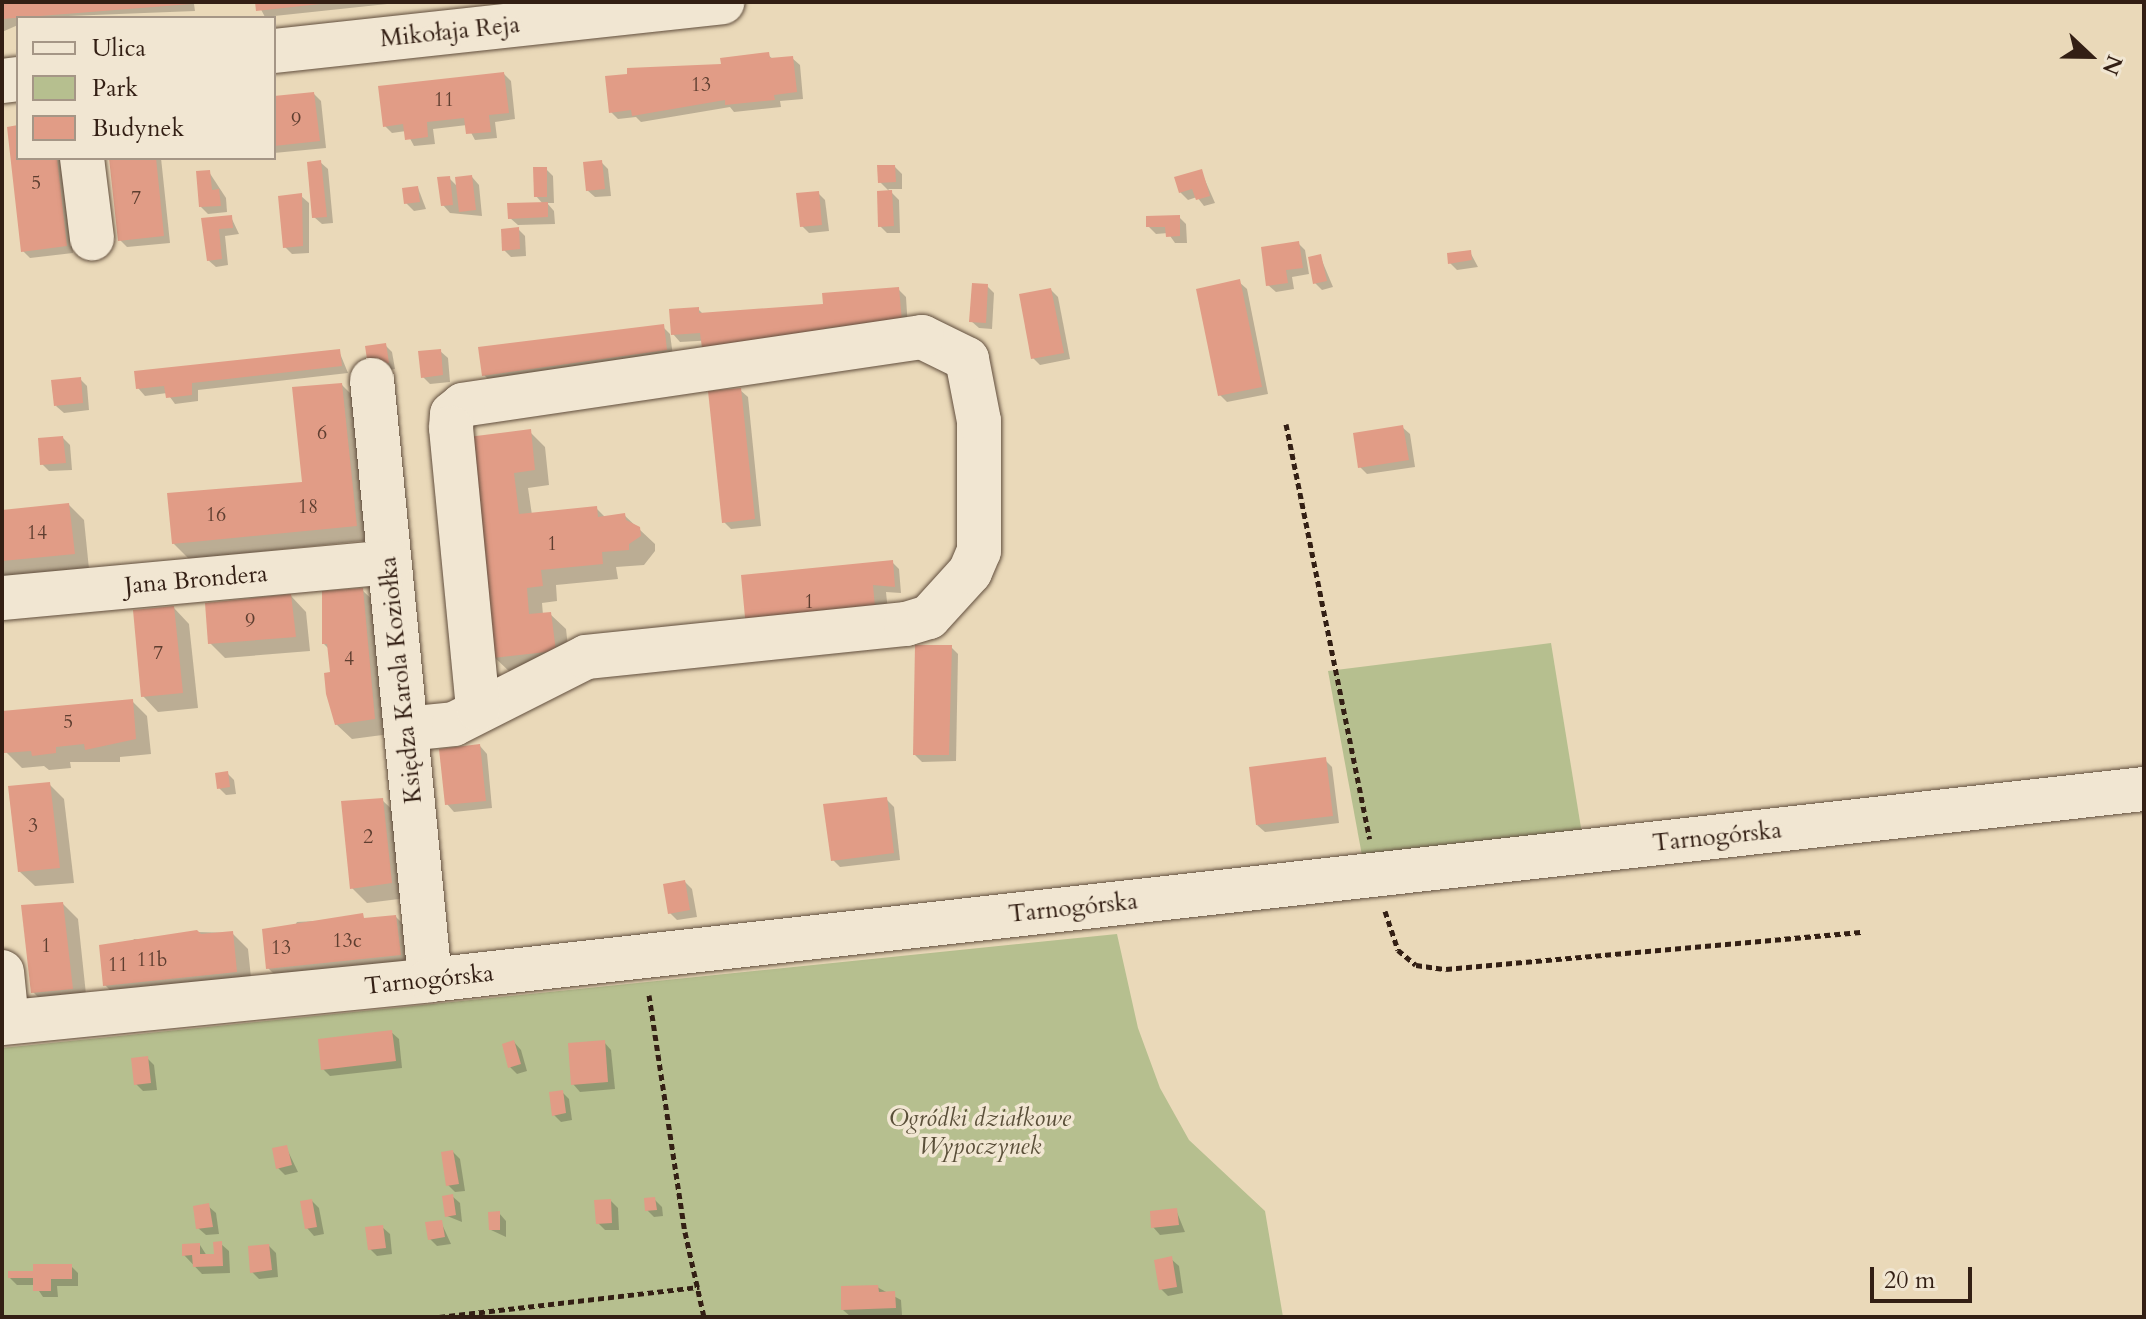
<!DOCTYPE html>
<html>
<head>
<meta charset="utf-8">
<style>
	body { margin:0 }
	#map { position:relative; width:2146px; height:1319px; overflow:hidden; background:#ead9b9; font-family:Cardo,serif }
	div>[style] { position:absolute }
	[style*='--x'] { left:calc(var(--x)*1px); top:calc(var(--y)*1px); width:calc(var(--w)*1px); rotate:calc(var(--a)*1deg) }
	.green>* { inset:0; background:#b6bf8f }
	.shadow>* { inset:0; background:#0003 }
	.building>* { inset:0; background:#e19c86 }
	.path>* { height:5px; margin-top:-2.5px; transform-origin:0; background:repeating-linear-gradient(90deg,#331f14 0 6px,transparent 0 10px) }
	.roads { filter:drop-shadow(0 0 2px #614e3d) drop-shadow(0 0 2px #614e3d) }
	.minor>* { height:44px; margin:-22px; padding:0 22px; transform-origin:22px; border-radius:22px; background:#f1e6d2 }
	span { translate:-50% -50%; white-space:nowrap; text-align:center; line-height:1.15; -webkit-text-stroke:7px #f1e6d2; paint-order:stroke }
	.number-label { font-size:20px; color:#5e3e30 }
	.number-label span { -webkit-text-stroke-width:0 }
	.street-label { font-size:24px; color:#331f14 }
	.park-label { font-size:24px; color:#5a4f39; font-style:italic }
	.frame { position:absolute; inset:0; border:4px solid #331f14; pointer-events:none }
	.legend { position:absolute; left:16px; top:16px; width:260px; height:144px; box-sizing:border-box; background:#f1e6d2; border:2px solid #a59686; margin:0; padding:10px 14px; list-style:none; font-size:24px; color:#331f14 }
	.legend li { display:flex; align-items:center; gap:16px; height:40px }
	.legend b { width:40px; border:2px solid #a59686 }
	.north { position:absolute; left:2050px; top:16px; width:80px; height:80px; -webkit-text-stroke:6px #f1e6d2; paint-order:stroke; rotate:112deg; font-size:22px; font-weight:700; line-height:32px; text-align:center; color:#331f14 }
	.north::after { content:''; display:block; margin:auto; width:28px; height:36px; background:#331f14; clip-path:polygon(50% 0,100% 100%,50% 72%,0 100%) }
	.scale { position:absolute; left:1870px; top:1267px; width:102px; height:36px; box-sizing:border-box; border:4px solid #331f14; border-top:0; padding-left:10px; font-size:24px; line-height:28px; white-space:nowrap; color:#331f14; -webkit-text-stroke:6px #f1e6d2; paint-order:stroke }
</style>
</head>
<body>
<div id="map">
	<div class="green">
		<div style="clip-path:polygon(1551px 643px,1582px 834px,1363px 861px,1328px 671px)"></div>
		<div style="clip-path:polygon(1117px 934px,1138px 1028px,1160px 1088px,1189px 1140px,1265px 1211px,1283px 1317px,2px 1317px,2px 1048px)"></div>
	</div>
	<div class="shadow">
		<div style="clip-path:polygon(2px 2px,216px 2px,194px 4px,195px 11px,18px 18px,18px 25px,2px 32px)"></div>
		<div style="clip-path:polygon(257px 2px,406px 2px,265px 17px)"></div>
		<div style="clip-path:polygon(768px 55px,774px 60px,792px 58px,800px 65px,803px 99px,780px 101px,781px 107px,734px 112px,730px 107px,641px 122px,636px 117px,618px 119px,611px 112px,723px 66px)"></div>
		<div style="clip-path:polygon(504px 74px,511px 81px,515px 119px,495px 122px,497px 138px,475px 140px,467px 125px,433px 129px,435px 144px,414px 146px,406px 131px,392px 133px,385px 126px)"></div>
		<div style="clip-path:polygon(314px 94px,321px 101px,326px 148px,274px 153px,274px 98px)"></div>
		<div style="clip-path:polygon(18px 127px,18px 158px,63px 158px,73px 253px,30px 258px,23px 251px,9px 128px)"></div>
		<div style="clip-path:polygon(111px 158px,161px 158px,170px 243px,127px 247px,120px 240px)"></div>
		<div style="clip-path:polygon(320px 162px,328px 169px,333px 223px,322px 224px,314px 217px)"></div>
		<div style="clip-path:polygon(601px 162px,608px 169px,611px 196px,595px 197px,587px 190px)"></div>
		<div style="clip-path:polygon(895px 167px,902px 174px,902px 189px,888px 189px,899px 200px,900px 233px,887px 233px,880px 226px,890px 192px,880px 182px)"></div>
		<div style="clip-path:polygon(546px 169px,553px 176px,554px 203px,547px 203px,554px 211px,555px 224px,518px 225px,510px 218px,543px 204px,536px 196px)"></div>
		<div style="clip-path:polygon(1201px 171px,1215px 203px,1204px 206px,1197px 197px,1188px 200px,1180px 192px)"></div>
		<div style="clip-path:polygon(209px 172px,226px 198px,227px 212px,208px 214px,201px 207px)"></div>
		<div style="clip-path:polygon(472px 177px,479px 185px,482px 216px,450px 213px,443px 205px,449px 178px,458px 187px)"></div>
		<div style="clip-path:polygon(418px 188px,426px 209px,414px 211px,406px 203px)"></div>
		<div style="clip-path:polygon(818px 193px,825px 200px,829px 231px,809px 233px,802px 226px)"></div>
		<div style="clip-path:polygon(301px 196px,309px 203px,309px 253px,292px 254px,285px 247px)"></div>
		<div style="clip-path:polygon(231px 217px,239px 234px,225px 236px,228px 265px,216px 267px,208px 260px,204px 220px)"></div>
		<div style="clip-path:polygon(1179px 217px,1186px 224px,1187px 243px,1175px 243px,1168px 233px,1156px 234px,1148px 226px)"></div>
		<div style="clip-path:polygon(518px 229px,525px 236px,526px 256px,511px 257px,504px 250px)"></div>
		<div style="clip-path:polygon(1298px 243px,1305px 250px,1309px 274px,1292px 277px,1294px 289px,1276px 292px,1268px 285px)"></div>
		<div style="clip-path:polygon(1470px 252px,1478px 267px,1457px 270px,1450px 263px)"></div>
		<div style="clip-path:polygon(1320px 256px,1333px 287px,1322px 290px,1315px 283px)"></div>
		<div style="clip-path:polygon(1239px 282px,1247px 289px,1268px 394px,1227px 402px,1220px 395px)"></div>
		<div style="clip-path:polygon(987px 286px,994px 293px,992px 329px,979px 328px,971px 321px)"></div>
		<div style="clip-path:polygon(899px 290px,906px 297px,908px 329px,680px 342px,673px 334px,698px 309px,704px 315px,825px 306px)"></div>
		<div style="clip-path:polygon(1051px 290px,1058px 297px,1070px 359px,1040px 365px,1033px 358px)"></div>
		<div style="clip-path:polygon(663px 327px,670px 334px,673px 356px,491px 382px,484px 375px)"></div>
		<div style="clip-path:polygon(385px 345px,392px 352px,395px 369px,377px 372px)"></div>
		<div style="clip-path:polygon(339px 351px,348px 373px,198px 390px,198px 401px,175px 404px,167px 393px,145px 396px,138px 388px)"></div>
		<div style="clip-path:polygon(440px 351px,448px 358px,450px 382px,430px 384px,423px 377px)"></div>
		<div style="clip-path:polygon(80px 379px,87px 386px,89px 410px,64px 413px,56px 406px)"></div>
		<div style="clip-path:polygon(342px 385px,357px 400px,371px 540px,189px 559px,173px 543px,304px 484px)"></div>
		<div style="clip-path:polygon(740px 390px,748px 397px,761px 526px,731px 529px,724px 522px)"></div>
		<div style="clip-path:polygon(1402px 427px,1410px 434px,1415px 467px,1367px 474px,1360px 467px)"></div>
		<div style="clip-path:polygon(530px 432px,545px 447px,549px 485px,528px 488px,532px 515px,596px 508px,606px 518px,624px 515px,655px 544px,655px 551px,644px 565px,616px 567px,618px 579px,556px 585px,557px 601px,542px 603px,543px 615px,550px 614px,566px 629px,570px 665px,510px 672px,494px 657px,470px 439px)"></div>
		<div style="clip-path:polygon(63px 438px,70px 445px,72px 470px,49px 471px,42px 464px)"></div>
		<div style="clip-path:polygon(69px 505px,84px 520px,89px 569px,2px 577px,2px 511px)"></div>
		<div style="clip-path:polygon(892px 562px,899px 569px,901px 593px,886px 592px,890px 632px,747px 628px)"></div>
		<div style="clip-path:polygon(362px 590px,378px 605px,390px 734px,352px 739px,336px 724px,329px 649px,324px 644px)"></div>
		<div style="clip-path:polygon(291px 596px,306px 612px,310px 651px,225px 658px,210px 643px)"></div>
		<div style="clip-path:polygon(174px 608px,189px 624px,198px 708px,158px 712px,143px 696px)"></div>
		<div style="clip-path:polygon(951px 647px,958px 654px,956px 761px,922px 762px,915px 755px)"></div>
		<div style="clip-path:polygon(132px 701px,147px 716px,151px 754px,120px 757px,120px 762px,70px 762px,71px 768px,49px 770px,44px 766px,22px 768px,6px 752px,2px 713px)"></div>
		<div style="clip-path:polygon(480px 746px,487px 754px,492px 808px,454px 812px,447px 804px)"></div>
		<div style="clip-path:polygon(1325px 760px,1332px 767px,1339px 823px,1265px 832px,1257px 825px)"></div>
		<div style="clip-path:polygon(227px 773px,234px 780px,236px 794px,226px 795px,219px 788px)"></div>
		<div style="clip-path:polygon(49px 784px,64px 799px,74px 883px,35px 886px,19px 871px)"></div>
		<div style="clip-path:polygon(886px 799px,894px 807px,900px 860px,840px 867px,833px 860px)"></div>
		<div style="clip-path:polygon(382px 800px,398px 815px,407px 898px,367px 903px,352px 888px)"></div>
		<div style="clip-path:polygon(685px 882px,692px 889px,697px 917px,677px 920px,670px 913px)"></div>
		<div style="clip-path:polygon(63px 904px,78px 919px,87px 1004px,49px 1008px,33px 992px)"></div>
		<div style="clip-path:polygon(396px 917px,411px 932px,415px 970px,284px 984px,268px 968px,297px 922px)"></div>
		<div style="clip-path:polygon(198px 932px,232px 933px,248px 949px,252px 987px,120px 1000px,105px 985px,134px 939px,154px 941px)"></div>
		<div style="clip-path:polygon(391px 1032px,399px 1039px,402px 1068px,330px 1076px,323px 1069px)"></div>
		<div style="clip-path:polygon(514px 1042px,521px 1050px,527px 1071px,517px 1074px,510px 1067px)"></div>
		<div style="clip-path:polygon(604px 1042px,611px 1050px,615px 1089px,580px 1092px,573px 1084px)"></div>
		<div style="clip-path:polygon(147px 1058px,154px 1065px,157px 1090px,143px 1091px,136px 1084px)"></div>
		<div style="clip-path:polygon(562px 1092px,569px 1099px,572px 1120px,561px 1122px,554px 1115px)"></div>
		<div style="clip-path:polygon(286px 1147px,298px 1172px,285px 1175px,278px 1168px)"></div>
		<div style="clip-path:polygon(453px 1152px,460px 1159px,465px 1191px,455px 1192px,448px 1185px)"></div>
		<div style="clip-path:polygon(452px 1196px,460px 1203px,462px 1222px,447px 1216px)"></div>
		<div style="clip-path:polygon(654px 1199px,662px 1207px,663px 1216px,654px 1217px,647px 1210px)"></div>
		<div style="clip-path:polygon(312px 1201px,319px 1208px,324px 1234px,314px 1236px,307px 1228px)"></div>
		<div style="clip-path:polygon(611px 1201px,618px 1208px,619px 1230px,605px 1230px,598px 1223px)"></div>
		<div style="clip-path:polygon(208px 1206px,216px 1213px,219px 1234px,206px 1235px,198px 1228px)"></div>
		<div style="clip-path:polygon(1176px 1210px,1185px 1232px,1160px 1235px,1153px 1227px)"></div>
		<div style="clip-path:polygon(499px 1213px,506px 1221px,506px 1237px,491px 1230px)"></div>
		<div style="clip-path:polygon(441px 1222px,451px 1244px,437px 1246px,430px 1239px)"></div>
		<div style="clip-path:polygon(382px 1227px,390px 1234px,392px 1254px,377px 1256px,370px 1249px)"></div>
		<div style="clip-path:polygon(221px 1244px,229px 1251px,230px 1273px,202px 1274px,184px 1255px,200px 1245px,207px 1256px,216px 1256px)"></div>
		<div style="clip-path:polygon(269px 1246px,276px 1253px,278px 1277px,259px 1279px,252px 1272px)"></div>
		<div style="clip-path:polygon(1171px 1259px,1179px 1266px,1183px 1293px,1168px 1296px,1161px 1289px)"></div>
		<div style="clip-path:polygon(71px 1266px,78px 1273px,78px 1286px,57px 1286px,58px 1297px,43px 1297px,35px 1285px,17px 1285px,10px 1278px)"></div>
		<div style="clip-path:polygon(877px 1287px,901px 1300px,902px 1315px,851px 1317px,843px 1310px)"></div>
	</div>
	<div class="building">
		<div style="clip-path:polygon(2px 2px,191px 2px,191px 4px,2px 19px)"></div>
		<div style="clip-path:polygon(255px 2px,320px 2px,320px 4px,256px 11px)"></div>
		<div style="clip-path:polygon(769px 52px,770px 58px,793px 56px,797px 92px,774px 95px,775px 100px,725px 105px,725px 100px,632px 116px,631px 110px,609px 113px,605px 76px,627px 74px,627px 68px,721px 64px,720px 58px)"></div>
		<div style="clip-path:polygon(504px 72px,509px 113px,489px 115px,491px 132px,466px 134px,464px 118px,427px 122px,428px 137px,405px 140px,403px 124px,383px 127px,378px 86px)"></div>
		<div style="clip-path:polygon(314px 92px,320px 141px,274px 146px,274px 96px)"></div>
		<div style="clip-path:polygon(18px 125px,18px 158px,57px 158px,67px 246px,21px 252px,7px 127px)"></div>
		<div style="clip-path:polygon(109px 158px,156px 158px,164px 236px,118px 241px)"></div>
		<div style="clip-path:polygon(321px 160px,327px 217px,312px 218px,307px 162px)"></div>
		<div style="clip-path:polygon(602px 160px,605px 189px,586px 191px,583px 162px)"></div>
		<div style="clip-path:polygon(877px 165px,895px 165px,896px 182px,878px 183px)"></div>
		<div style="clip-path:polygon(533px 167px,547px 167px,547px 197px,534px 197px)"></div>
		<div style="clip-path:polygon(1202px 169px,1210px 196px,1196px 200px,1192px 189px,1179px 193px,1174px 177px)"></div>
		<div style="clip-path:polygon(210px 170px,212px 190px,219px 189px,221px 206px,199px 207px,196px 171px)"></div>
		<div style="clip-path:polygon(472px 175px,476px 210px,459px 212px,455px 177px)"></div>
		<div style="clip-path:polygon(450px 176px,453px 205px,441px 206px,437px 177px)"></div>
		<div style="clip-path:polygon(418px 186px,420px 202px,404px 204px,402px 188px)"></div>
		<div style="clip-path:polygon(892px 190px,894px 226px,878px 227px,877px 191px)"></div>
		<div style="clip-path:polygon(819px 191px,822px 225px,800px 227px,796px 193px)"></div>
		<div style="clip-path:polygon(302px 193px,303px 246px,283px 248px,278px 196px)"></div>
		<div style="clip-path:polygon(548px 202px,548px 217px,508px 219px,507px 203px)"></div>
		<div style="clip-path:polygon(232px 215px,233px 228px,219px 229px,222px 259px,207px 261px,201px 218px)"></div>
		<div style="clip-path:polygon(1180px 215px,1180px 236px,1166px 237px,1165px 227px,1146px 227px,1146px 216px)"></div>
		<div style="clip-path:polygon(519px 227px,520px 249px,502px 251px,501px 229px)"></div>
		<div style="clip-path:polygon(1299px 241px,1303px 268px,1286px 270px,1288px 283px,1266px 286px,1261px 247px)"></div>
		<div style="clip-path:polygon(1471px 250px,1472px 260px,1448px 264px,1447px 253px)"></div>
		<div style="clip-path:polygon(1321px 254px,1327px 281px,1313px 284px,1308px 257px)"></div>
		<div style="clip-path:polygon(1240px 279px,1262px 387px,1218px 396px,1196px 289px)"></div>
		<div style="clip-path:polygon(972px 283px,988px 284px,986px 323px,969px 322px)"></div>
		<div style="clip-path:polygon(899px 287px,902px 322px,825px 328px,826px 338px,702px 348px,700px 333px,671px 335px,669px 309px,699px 307px,699px 313px,823px 304px,822px 293px)"></div>
		<div style="clip-path:polygon(1051px 288px,1064px 353px,1031px 359px,1019px 294px)"></div>
		<div style="clip-path:polygon(664px 324px,667px 350px,482px 376px,478px 347px)"></div>
		<div style="clip-path:polygon(386px 343px,389px 363px,368px 366px,365px 346px)"></div>
		<div style="clip-path:polygon(340px 349px,342px 366px,192px 383px,192px 395px,166px 398px,164px 386px,136px 389px,134px 371px)"></div>
		<div style="clip-path:polygon(441px 349px,443px 375px,421px 378px,418px 351px)"></div>
		<div style="clip-path:polygon(81px 377px,83px 403px,54px 406px,51px 380px)"></div>
		<div style="clip-path:polygon(342px 383px,357px 526px,172px 544px,167px 493px,302px 482px,292px 387px)"></div>
		<div style="clip-path:polygon(741px 388px,755px 519px,722px 523px,708px 391px)"></div>
		<div style="clip-path:polygon(1403px 425px,1409px 460px,1358px 468px,1353px 433px)"></div>
		<div style="clip-path:polygon(531px 429px,535px 470px,514px 473px,519px 514px,597px 506px,598px 517px,625px 513px,626px 520px,640px 527px,641px 536px,629px 544px,629px 550px,602px 552px,603px 564px,541px 570px,543px 586px,527px 588px,529px 614px,551px 612px,556px 651px,493px 658px,468px 437px)"></div>
		<div style="clip-path:polygon(63px 436px,66px 463px,40px 465px,38px 438px)"></div>
		<div style="clip-path:polygon(69px 503px,75px 554px,2px 561px,2px 510px)"></div>
		<div style="clip-path:polygon(893px 560px,895px 587px,873px 585px,876px 618px,746px 628px,741px 575px)"></div>
		<div style="clip-path:polygon(363px 588px,375px 719px,335px 725px,326px 694px,324px 673px,330px 672px,327px 644px,322px 644px,322px 591px)"></div>
		<div style="clip-path:polygon(291px 594px,296px 637px,208px 644px,205px 603px)"></div>
		<div style="clip-path:polygon(174px 606px,183px 693px,141px 697px,133px 610px)"></div>
		<div style="clip-path:polygon(915px 645px,952px 645px,949px 755px,913px 755px)"></div>
		<div style="clip-path:polygon(133px 699px,136px 739px,85px 750px,84px 744px,56px 747px,56px 753px,32px 756px,31px 751px,4px 753px,2px 711px)"></div>
		<div style="clip-path:polygon(480px 744px,486px 801px,445px 805px,439px 749px)"></div>
		<div style="clip-path:polygon(1326px 757px,1333px 816px,1256px 825px,1249px 767px)"></div>
		<div style="clip-path:polygon(228px 771px,230px 787px,217px 789px,215px 773px)"></div>
		<div style="clip-path:polygon(50px 782px,60px 868px,18px 872px,8px 786px)"></div>
		<div style="clip-path:polygon(887px 797px,894px 853px,831px 861px,823px 804px)"></div>
		<div style="clip-path:polygon(383px 798px,392px 883px,350px 889px,341px 801px)"></div>
		<div style="clip-path:polygon(685px 880px,690px 910px,668px 914px,663px 884px)"></div>
		<div style="clip-path:polygon(63px 902px,73px 989px,31px 993px,21px 905px)"></div>
		<div style="clip-path:polygon(363px 913px,364px 918px,396px 915px,401px 955px,266px 969px,262px 929px)"></div>
		<div style="clip-path:polygon(197px 930px,201px 934px,233px 931px,237px 972px,103px 986px,99px 945px)"></div>
		<div style="clip-path:polygon(392px 1030px,396px 1061px,321px 1070px,318px 1039px)"></div>
		<div style="clip-path:polygon(514px 1040px,521px 1064px,508px 1068px,502px 1044px)"></div>
		<div style="clip-path:polygon(605px 1040px,608px 1082px,571px 1085px,568px 1043px)"></div>
		<div style="clip-path:polygon(148px 1056px,151px 1083px,134px 1085px,131px 1058px)"></div>
		<div style="clip-path:polygon(563px 1090px,566px 1113px,552px 1116px,549px 1092px)"></div>
		<div style="clip-path:polygon(287px 1145px,292px 1165px,276px 1169px,272px 1148px)"></div>
		<div style="clip-path:polygon(453px 1150px,459px 1184px,446px 1186px,441px 1152px)"></div>
		<div style="clip-path:polygon(453px 1194px,456px 1215px,445px 1217px,442px 1196px)"></div>
		<div style="clip-path:polygon(655px 1197px,657px 1210px,645px 1211px,644px 1198px)"></div>
		<div style="clip-path:polygon(312px 1199px,317px 1227px,305px 1229px,300px 1201px)"></div>
		<div style="clip-path:polygon(611px 1199px,612px 1223px,596px 1224px,594px 1200px)"></div>
		<div style="clip-path:polygon(209px 1203px,213px 1227px,196px 1229px,193px 1206px)"></div>
		<div style="clip-path:polygon(1177px 1208px,1179px 1225px,1151px 1228px,1150px 1211px)"></div>
		<div style="clip-path:polygon(500px 1211px,500px 1230px,489px 1230px,488px 1212px)"></div>
		<div style="clip-path:polygon(442px 1220px,445px 1237px,428px 1240px,425px 1222px)"></div>
		<div style="clip-path:polygon(383px 1225px,386px 1248px,368px 1250px,365px 1227px)"></div>
		<div style="clip-path:polygon(222px 1241px,223px 1266px,193px 1267px,192px 1255px,182px 1256px,182px 1244px,200px 1243px,200px 1254px,214px 1254px,213px 1242px)"></div>
		<div style="clip-path:polygon(269px 1244px,272px 1270px,250px 1273px,248px 1246px)"></div>
		<div style="clip-path:polygon(1172px 1256px,1177px 1287px,1159px 1290px,1154px 1260px)"></div>
		<div style="clip-path:polygon(33px 1264px,72px 1264px,72px 1279px,51px 1279px,51px 1291px,33px 1291px,33px 1278px,8px 1278px,8px 1271px,33px 1271px)"></div>
		<div style="clip-path:polygon(878px 1285px,879px 1292px,895px 1291px,896px 1308px,841px 1310px,841px 1286px)"></div>
	</div>
	<div class="path">
		<div style="--x:1286;--y:424;--w:423;--a:78.6"></div>
		<div style="--x:1385;--y:911;--w:41;--a:71.6"></div>
		<div style="--x:1398;--y:950;--w:23;--a:40"></div>
		<div style="--x:1416;--y:965;--w:30;--a:8"></div>
		<div style="--x:1446;--y:969;--w:419;--a:-5.1"></div>
		<div style="--x:649;--y:995;--w:240;--a:81.4"></div>
		<div style="--x:685;--y:1232;--w:87;--a:77.4"></div>
		<div style="--x:439;--y:1317;--w:262;--a:-6.6"></div>
	</div>
	<div class="roads">
		<div class="minor">
			<div style="--x:274;--y:51;--w:451;--a:-6.2"></div>
			<div style="--x:2;--y:81;--w:16;--a:-7"></div>
			<div style="--x:82;--y:158;--w:81;--a:82.9"></div>
			<div style="--x:372;--y:380;--w:603;--a:84.48"></div>
			<div style="--x:2;--y:598;--w:389;--a:-5.3"></div>
			<div style="--x:406;--y:729;--w:48;--a:-5.9"></div>
			<div style="--x:454;--y:724;--w:148;--a:-26.9"></div>
			<div style="--x:586;--y:657;--w:322;--a:-5.9"></div>
			<div style="--x:906;--y:624;--w:24;--a:-17"></div>
			<div style="--x:929;--y:617;--w:61;--a:-47.7"></div>
			<div style="--x:970;--y:572;--w:23;--a:-67"></div>
			<div style="--x:979;--y:551;--w:130;--a:-90"></div>
			<div style="--x:979;--y:421;--w:63;--a:-101"></div>
			<div style="--x:967;--y:359;--w:50;--a:-153.9"></div>
			<div style="--x:922;--y:337;--w:464;--a:171.6"></div>
			<div style="--x:463;--y:405;--w:14;--a:141"></div>
			<div style="--x:452;--y:414;--w:14;--a:94"></div>
			<div style="--x:451;--y:428;--w:282;--a:84.5"></div>
			<div style="--x:2;--y:972;--w:50;--a:84.3"></div>
			<div style="--x:2;--y:1023;--w:430;--a:-5.7"></div>
			<div style="--x:430;--y:980;--w:1725;--a:-6.36"></div>
		</div>
	</div>
	<div class="number-label">
		<span style="left:701px;top:84px">13</span>
		<span style="left:444px;top:99px">11</span>
		<span style="left:296px;top:119px">9</span>
		<span style="left:36px;top:182px">5</span>
		<span style="left:136px;top:197px">7</span>
		<span style="left:322px;top:432px">6</span>
		<span style="left:308px;top:506px">18</span>
		<span style="left:216px;top:514px">16</span>
		<span style="left:37px;top:532px">14</span>
		<span style="left:552px;top:543px">1</span>
		<span style="left:809px;top:601px">1</span>
		<span style="left:250px;top:620px">9</span>
		<span style="left:158px;top:652px">7</span>
		<span style="left:349px;top:658px">4</span>
		<span style="left:68px;top:721px">5</span>
		<span style="left:33px;top:825px">3</span>
		<span style="left:368px;top:836px">2</span>
		<span style="left:347px;top:940px">13c</span>
		<span style="left:46px;top:945px">1</span>
		<span style="left:281px;top:947px">13</span>
		<span style="left:152px;top:959px">11b</span>
		<span style="left:118px;top:964px">11</span>
	</div>
	<div class="street-label">
		<span style="left:450px;top:32px;rotate:-6deg">Mikołaja Reja</span>
		<span style="left:196px;top:580px;rotate:-5deg">Jana Brondera</span>
		<span style="left:401px;top:680px;rotate:-96deg">Księdza Karola Koziołka</span>
		<span style="left:1717px;top:837px;rotate:-6deg">Tarnogórska</span>
		<span style="left:1073px;top:908px;rotate:-6deg">Tarnogórska</span>
		<span style="left:429px;top:980px;rotate:-6deg">Tarnogórska</span>
	</div>
	<div class="park-label">
		<span style="left:980px;top:1133px">Ogródki działkowe<br>Wypoczynek</span>
	</div>
	<div class="frame"></div>
	<ul class="legend">
	<li><b style="height:10px;background:#f1e6d2"></b>Ulica</li>
	<li><b style="height:22px;background:#b6bf8f"></b>Park</li>
	<li><b style="height:22px;background:#e19c86"></b>Budynek</li>
	</ul>
	<div class="north">N</div>
	<div class="scale">20 m</div>
</div>
</body>
</html>
